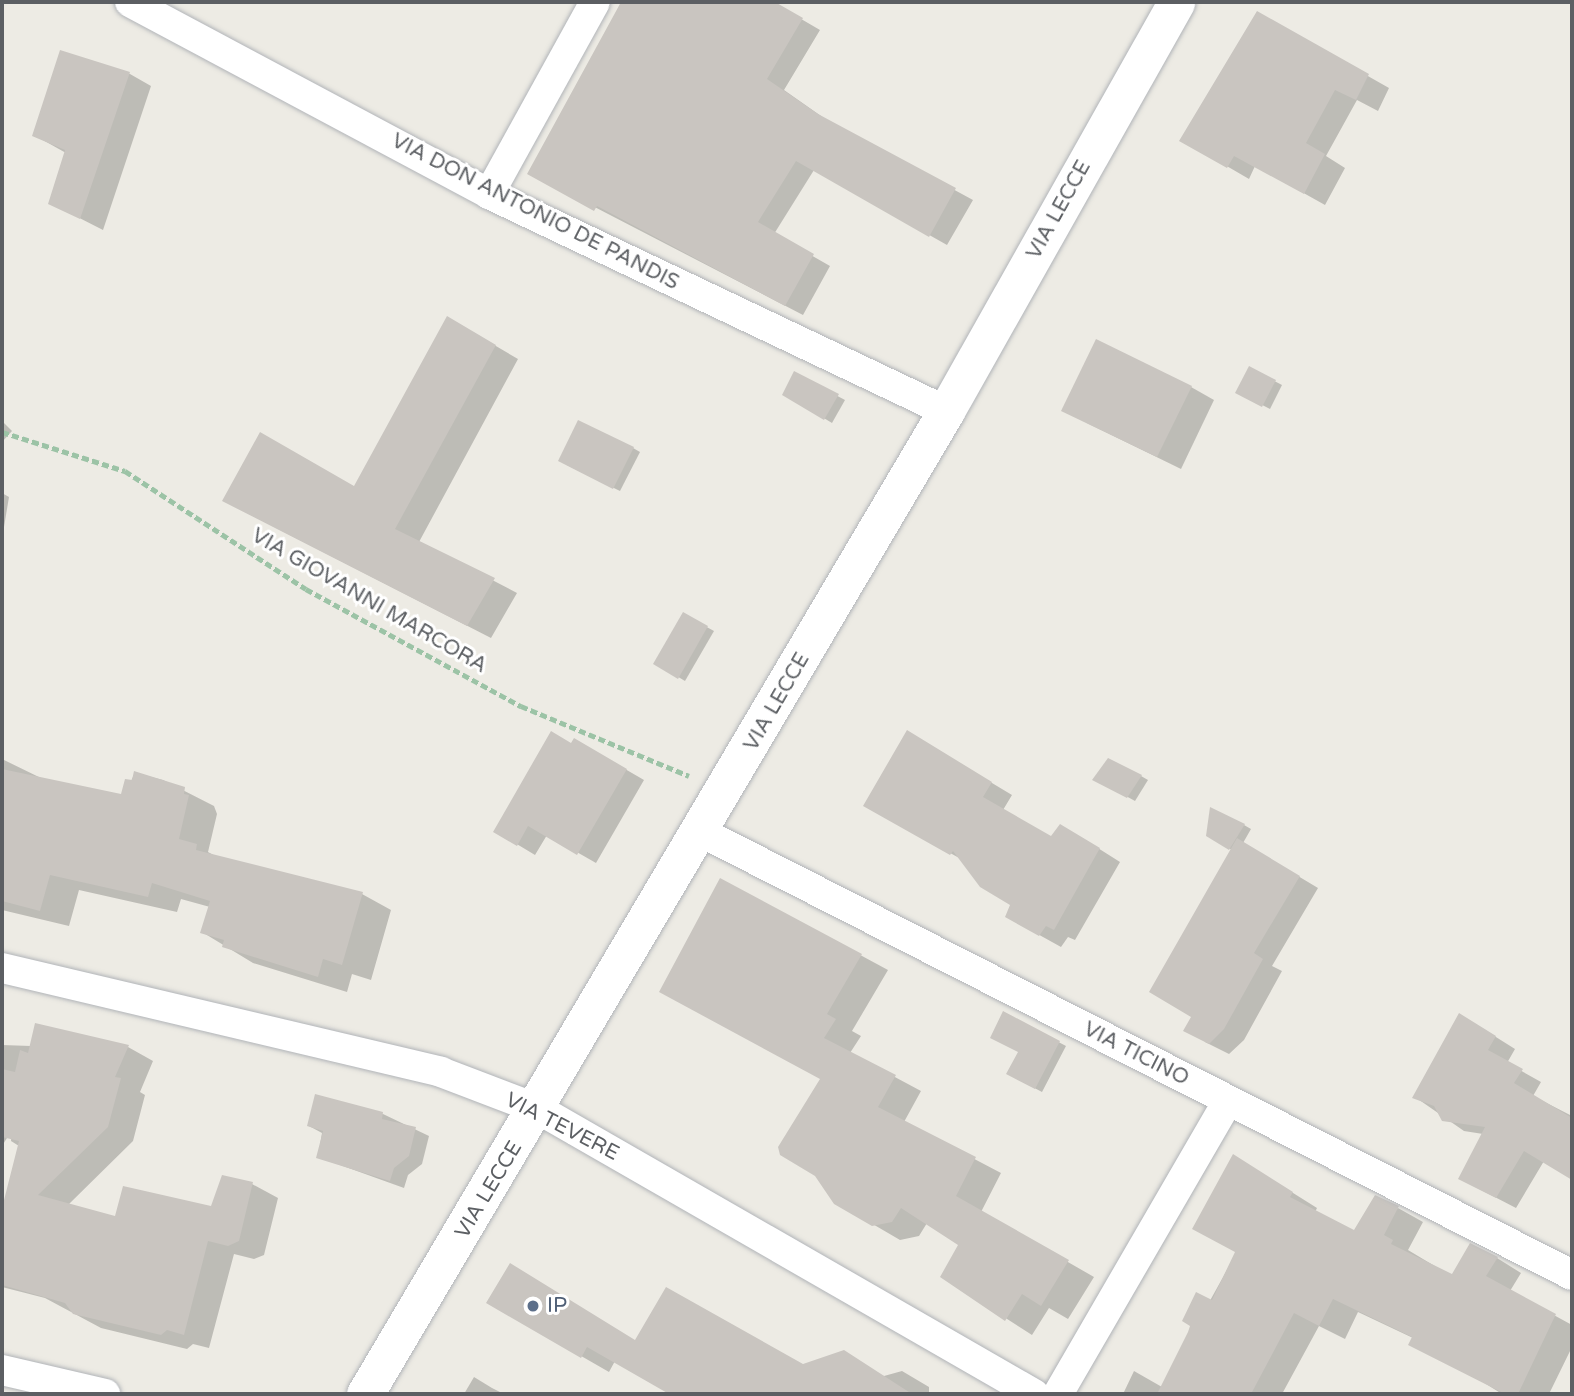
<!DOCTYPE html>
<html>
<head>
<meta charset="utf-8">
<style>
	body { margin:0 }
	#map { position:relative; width:1574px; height:1396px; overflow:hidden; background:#edebe4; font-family:"Varela Round",sans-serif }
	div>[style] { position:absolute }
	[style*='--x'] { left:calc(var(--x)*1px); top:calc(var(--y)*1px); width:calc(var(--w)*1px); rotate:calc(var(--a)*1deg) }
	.shadow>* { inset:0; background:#0003 }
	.building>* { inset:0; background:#c9c5c0 }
	.path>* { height:4.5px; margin-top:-2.25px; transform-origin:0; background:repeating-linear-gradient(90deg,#9cc3a6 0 7px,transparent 0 10.5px) }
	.roads { filter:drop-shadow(0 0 2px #b1b4b8) drop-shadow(0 0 2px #b1b4b8) }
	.minor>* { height:30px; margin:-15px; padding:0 15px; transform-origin:15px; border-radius:15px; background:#fff }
	.tertiary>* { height:37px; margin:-18.5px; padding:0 18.5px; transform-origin:18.5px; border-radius:18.5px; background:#fff }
	.dots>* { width:19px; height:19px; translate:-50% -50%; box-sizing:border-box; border:4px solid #fff; border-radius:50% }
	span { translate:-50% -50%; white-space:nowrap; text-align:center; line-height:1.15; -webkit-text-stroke:6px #fff; paint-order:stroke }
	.street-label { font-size:21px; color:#5c5f63 }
	.service-label { font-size:21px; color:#4e5e75 }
	.left { translate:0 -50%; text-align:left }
	.frame { position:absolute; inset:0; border:4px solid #5c5f63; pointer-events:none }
</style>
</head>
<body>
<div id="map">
	<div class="shadow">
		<div style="clip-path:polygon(623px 2px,772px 2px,820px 30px,784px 90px,831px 123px,973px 200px,947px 245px,814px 170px,774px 234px,830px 266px,803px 315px,529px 173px)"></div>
		<div style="clip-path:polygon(1257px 13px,1389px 88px,1378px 111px,1357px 100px,1326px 156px,1345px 168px,1325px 205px,1255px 166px,1249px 179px,1182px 140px)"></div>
		<div style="clip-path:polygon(61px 52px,130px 74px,151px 86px,103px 230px,50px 203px,66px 153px,34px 135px)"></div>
		<div style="clip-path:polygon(448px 318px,518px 359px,419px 542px,517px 593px,491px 638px,247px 513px,355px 488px)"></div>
		<div style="clip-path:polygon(1250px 368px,1282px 385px,1270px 409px,1237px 392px)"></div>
		<div style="clip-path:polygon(794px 373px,845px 400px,832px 423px,784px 394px)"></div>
		<div style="clip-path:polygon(1191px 387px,1214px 400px,1181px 469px,1087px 423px)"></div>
		<div style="clip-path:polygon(2px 421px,12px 431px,2px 442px)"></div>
		<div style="clip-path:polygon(633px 448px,640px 452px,620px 491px,567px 465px)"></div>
		<div style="clip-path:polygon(2px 493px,9px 497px,2px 539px)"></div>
		<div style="clip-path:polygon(683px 614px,714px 631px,685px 681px,655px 663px)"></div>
		<div style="clip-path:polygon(575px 740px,644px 780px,596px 863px,547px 835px,535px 855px,495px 831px)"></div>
		<div style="clip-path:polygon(927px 744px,1012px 795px,1003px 810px,1052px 839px,1082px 838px,1120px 862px,1075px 940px,1068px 937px,1061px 947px,1007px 917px,1012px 905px,961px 859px,865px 806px)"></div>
		<div style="clip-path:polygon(2px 759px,45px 780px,123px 797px,135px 773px,163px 780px,214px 806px,217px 814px,208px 852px,219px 858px,362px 894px,391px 910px,371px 980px,352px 974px,347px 992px,253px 963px,202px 932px,210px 907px,181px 899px,177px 912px,79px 890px,69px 926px,2px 910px)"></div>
		<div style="clip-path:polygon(1141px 776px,1148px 780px,1135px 801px,1095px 779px)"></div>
		<div style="clip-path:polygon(1244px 825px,1251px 829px,1243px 843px,1318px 888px,1272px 966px,1282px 971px,1244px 1040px,1229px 1054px,1205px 1042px,1194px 1017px,1232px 850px,1208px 835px)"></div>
		<div style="clip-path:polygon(721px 880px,888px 970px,852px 1031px,861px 1036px,850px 1053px,921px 1091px,904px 1122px,1001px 1173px,981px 1212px,1094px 1277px,1068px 1319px,1049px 1308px,1032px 1335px,942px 1277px,960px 1244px,927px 1223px,919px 1236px,900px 1240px,835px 1202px,822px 1079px)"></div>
		<div style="clip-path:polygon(1004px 1013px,1066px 1046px,1042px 1092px,1008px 1074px,1020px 1052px)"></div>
		<div style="clip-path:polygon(36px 1025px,128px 1047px,153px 1061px,140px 1092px,145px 1095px,133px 1141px,68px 1205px,116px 1218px,212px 1208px,252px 1184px,278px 1198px,264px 1255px,254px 1259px,234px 1254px,209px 1348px,193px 1344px,187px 1349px,101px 1328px,45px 1298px,2px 1287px,2px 1215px,19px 1146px,11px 1141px,12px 1130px,2px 1146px,2px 1045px,31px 1046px)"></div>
		<div style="clip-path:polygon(1480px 1027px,1515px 1049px,1507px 1063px,1541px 1082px,1533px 1096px,1572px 1116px,1572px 1178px,1544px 1161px,1516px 1208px,1460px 1179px,1483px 1134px,1464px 1131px,1415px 1097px)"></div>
		<div style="clip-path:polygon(383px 1114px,429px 1136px,422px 1164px,408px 1175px,404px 1188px,318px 1157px,322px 1133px,309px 1126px)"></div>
		<div style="clip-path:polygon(1258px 1171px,1317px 1208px,1315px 1212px,1355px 1232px,1398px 1208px,1423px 1222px,1408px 1250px,1453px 1277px,1497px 1258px,1521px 1273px,1510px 1291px,1572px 1325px,1572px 1347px,1549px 1394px,1502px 1394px,1413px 1338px,1358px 1312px,1345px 1339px,1319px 1326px,1282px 1394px,1123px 1394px,1134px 1371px,1162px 1387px,1237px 1252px)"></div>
		<div style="clip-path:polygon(489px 1303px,636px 1342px,884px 1376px,902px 1371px,929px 1387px,929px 1394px,672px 1394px,615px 1361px,609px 1372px)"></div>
		<div style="clip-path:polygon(474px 1377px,492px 1388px,504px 1394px,464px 1394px)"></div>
	</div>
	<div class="building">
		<div style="clip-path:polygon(621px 2px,775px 2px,803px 18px,767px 79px,818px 114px,956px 188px,929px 237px,796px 161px,758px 222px,814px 254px,785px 306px,597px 206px,594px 211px,527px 174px)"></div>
		<div style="clip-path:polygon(1257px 11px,1369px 74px,1356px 100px,1335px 90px,1306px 143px,1325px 154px,1304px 194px,1234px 156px,1227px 168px,1179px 141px)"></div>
		<div style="clip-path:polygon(60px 50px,130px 72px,80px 219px,48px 204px,65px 150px,32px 136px)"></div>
		<div style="clip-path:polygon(447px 316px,496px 345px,395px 529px,495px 578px,467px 626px,222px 501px,260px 432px,354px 486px)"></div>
		<div style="clip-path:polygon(1096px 339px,1192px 386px,1157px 457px,1061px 411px)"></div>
		<div style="clip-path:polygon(1249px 366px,1276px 380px,1262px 407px,1235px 393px)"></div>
		<div style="clip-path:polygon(794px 371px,839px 394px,824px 420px,782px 395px)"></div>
		<div style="clip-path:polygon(578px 420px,634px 447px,613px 489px,558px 461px)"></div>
		<div style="clip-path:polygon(683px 612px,708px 626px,678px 679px,653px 664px)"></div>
		<div style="clip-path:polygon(907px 730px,992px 782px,983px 797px,1051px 836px,1060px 824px,1100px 848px,1054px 930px,1046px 926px,1039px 936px,1005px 917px,1010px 905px,980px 887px,953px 851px,950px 855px,863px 806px)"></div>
		<div style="clip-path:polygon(551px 731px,571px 743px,574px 738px,627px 769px,577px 855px,528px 826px,517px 846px,493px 832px)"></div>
		<div style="clip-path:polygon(1108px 758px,1142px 775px,1127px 798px,1092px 780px)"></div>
		<div style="clip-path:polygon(2px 769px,121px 794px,125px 779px,132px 780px,134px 771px,185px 787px,184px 794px,189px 795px,179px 839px,197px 844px,196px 850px,363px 892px,342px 965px,323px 959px,318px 977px,222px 947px,224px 940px,200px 933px,210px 901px,152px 883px,148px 897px,50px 875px,40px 911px,2px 901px)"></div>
		<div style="clip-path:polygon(1210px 807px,1245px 824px,1229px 850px,1206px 836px)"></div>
		<div style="clip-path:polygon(1237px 838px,1300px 876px,1254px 953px,1263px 959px,1224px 1029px,1209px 1044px,1183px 1031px,1191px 1017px,1149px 992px)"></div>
		<div style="clip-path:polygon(720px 878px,862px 954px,827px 1014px,836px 1019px,824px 1038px,896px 1075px,878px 1107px,976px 1157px,956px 1196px,1069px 1260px,1041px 1306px,1022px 1294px,1005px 1321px,940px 1277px,958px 1245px,901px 1208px,892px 1222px,872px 1226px,834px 1204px,815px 1176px,780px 1155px,778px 1147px,820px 1079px,659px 992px)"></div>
		<div style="clip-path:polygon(1003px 1011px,1060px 1041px,1035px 1089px,1006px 1074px,1018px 1052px,990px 1038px)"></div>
		<div style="clip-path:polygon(1459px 1013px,1496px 1036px,1488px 1050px,1523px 1069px,1514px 1083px,1572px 1118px,1572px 1180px,1524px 1151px,1496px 1198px,1458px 1179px,1485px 1127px,1442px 1121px,1434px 1106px,1412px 1098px)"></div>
		<div style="clip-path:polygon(35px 1023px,129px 1045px,115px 1077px,121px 1078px,108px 1127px,38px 1195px,115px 1216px,123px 1186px,211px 1206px,222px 1175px,253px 1182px,239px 1241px,228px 1246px,208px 1241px,184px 1335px,167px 1330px,161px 1335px,73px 1314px,65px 1303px,2px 1285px,2px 1208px,19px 1141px,2px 1137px,2px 1069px,15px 1072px,20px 1050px,28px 1053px)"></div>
		<div style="clip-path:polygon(315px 1094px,383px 1112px,382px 1119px,416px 1127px,409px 1156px,394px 1168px,390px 1181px,316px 1158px,323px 1131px,307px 1126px)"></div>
		<div style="clip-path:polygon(1233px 1154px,1293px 1192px,1290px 1197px,1354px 1230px,1375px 1195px,1399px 1206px,1384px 1235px,1393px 1240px,1391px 1244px,1452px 1274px,1470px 1243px,1498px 1257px,1486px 1276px,1556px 1314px,1518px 1394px,1505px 1394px,1408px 1345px,1412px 1337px,1333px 1299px,1319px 1326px,1294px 1313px,1251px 1394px,1157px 1394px,1188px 1332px,1190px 1326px,1182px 1321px,1196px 1292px,1212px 1300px,1235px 1252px,1192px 1229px)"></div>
		<div style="clip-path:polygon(510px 1263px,635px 1340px,666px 1287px,803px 1364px,844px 1350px,912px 1394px,669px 1394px,587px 1347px,581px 1358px,486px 1303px)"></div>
	</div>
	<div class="path">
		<div style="--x:2;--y:432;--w:129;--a:17.6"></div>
		<div style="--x:125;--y:471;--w:216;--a:33.1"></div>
		<div style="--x:306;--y:589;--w:245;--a:28.6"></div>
		<div style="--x:521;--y:706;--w:182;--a:22.6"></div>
	</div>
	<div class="roads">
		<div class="minor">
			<div style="--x:130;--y:2;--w:407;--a:28.1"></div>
			<div style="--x:489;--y:194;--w:506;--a:25.4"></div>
			<div style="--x:489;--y:194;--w:219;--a:-61.1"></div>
			<div style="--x:701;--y:832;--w:977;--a:26.96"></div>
			<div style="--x:2;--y:968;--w:451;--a:13.3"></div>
			<div style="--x:441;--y:1072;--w:104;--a:20.9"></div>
			<div style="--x:538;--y:1109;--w:572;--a:29.88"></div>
			<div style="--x:2;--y:1370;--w:106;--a:13.1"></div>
			<div style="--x:1058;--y:1394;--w:339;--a:-59.9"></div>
		</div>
		<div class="tertiary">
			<div style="--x:365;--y:1394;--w:1142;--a:-59.41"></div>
			<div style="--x:946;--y:411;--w:469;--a:-60.6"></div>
		</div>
	</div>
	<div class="dots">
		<div style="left:533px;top:1306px;background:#5c6f8a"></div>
	</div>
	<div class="street-label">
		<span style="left:1059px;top:210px;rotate:-61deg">VIA LECCE</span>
		<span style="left:535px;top:212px;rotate:27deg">VIA DON ANTONIO DE PANDIS</span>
		<span style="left:369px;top:601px;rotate:30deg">VIA GIOVANNI MARCORA</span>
		<span style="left:777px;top:702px;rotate:-60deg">VIA LECCE</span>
		<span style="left:1136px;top:1054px;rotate:27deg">VIA TICINO</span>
		<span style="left:562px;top:1127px;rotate:27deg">VIA TEVERE</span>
		<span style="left:489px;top:1190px;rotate:-59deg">VIA LECCE</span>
	</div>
	<div class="service-label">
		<span class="left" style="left:547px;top:1306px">IP</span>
	</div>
	<div class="frame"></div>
</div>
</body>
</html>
